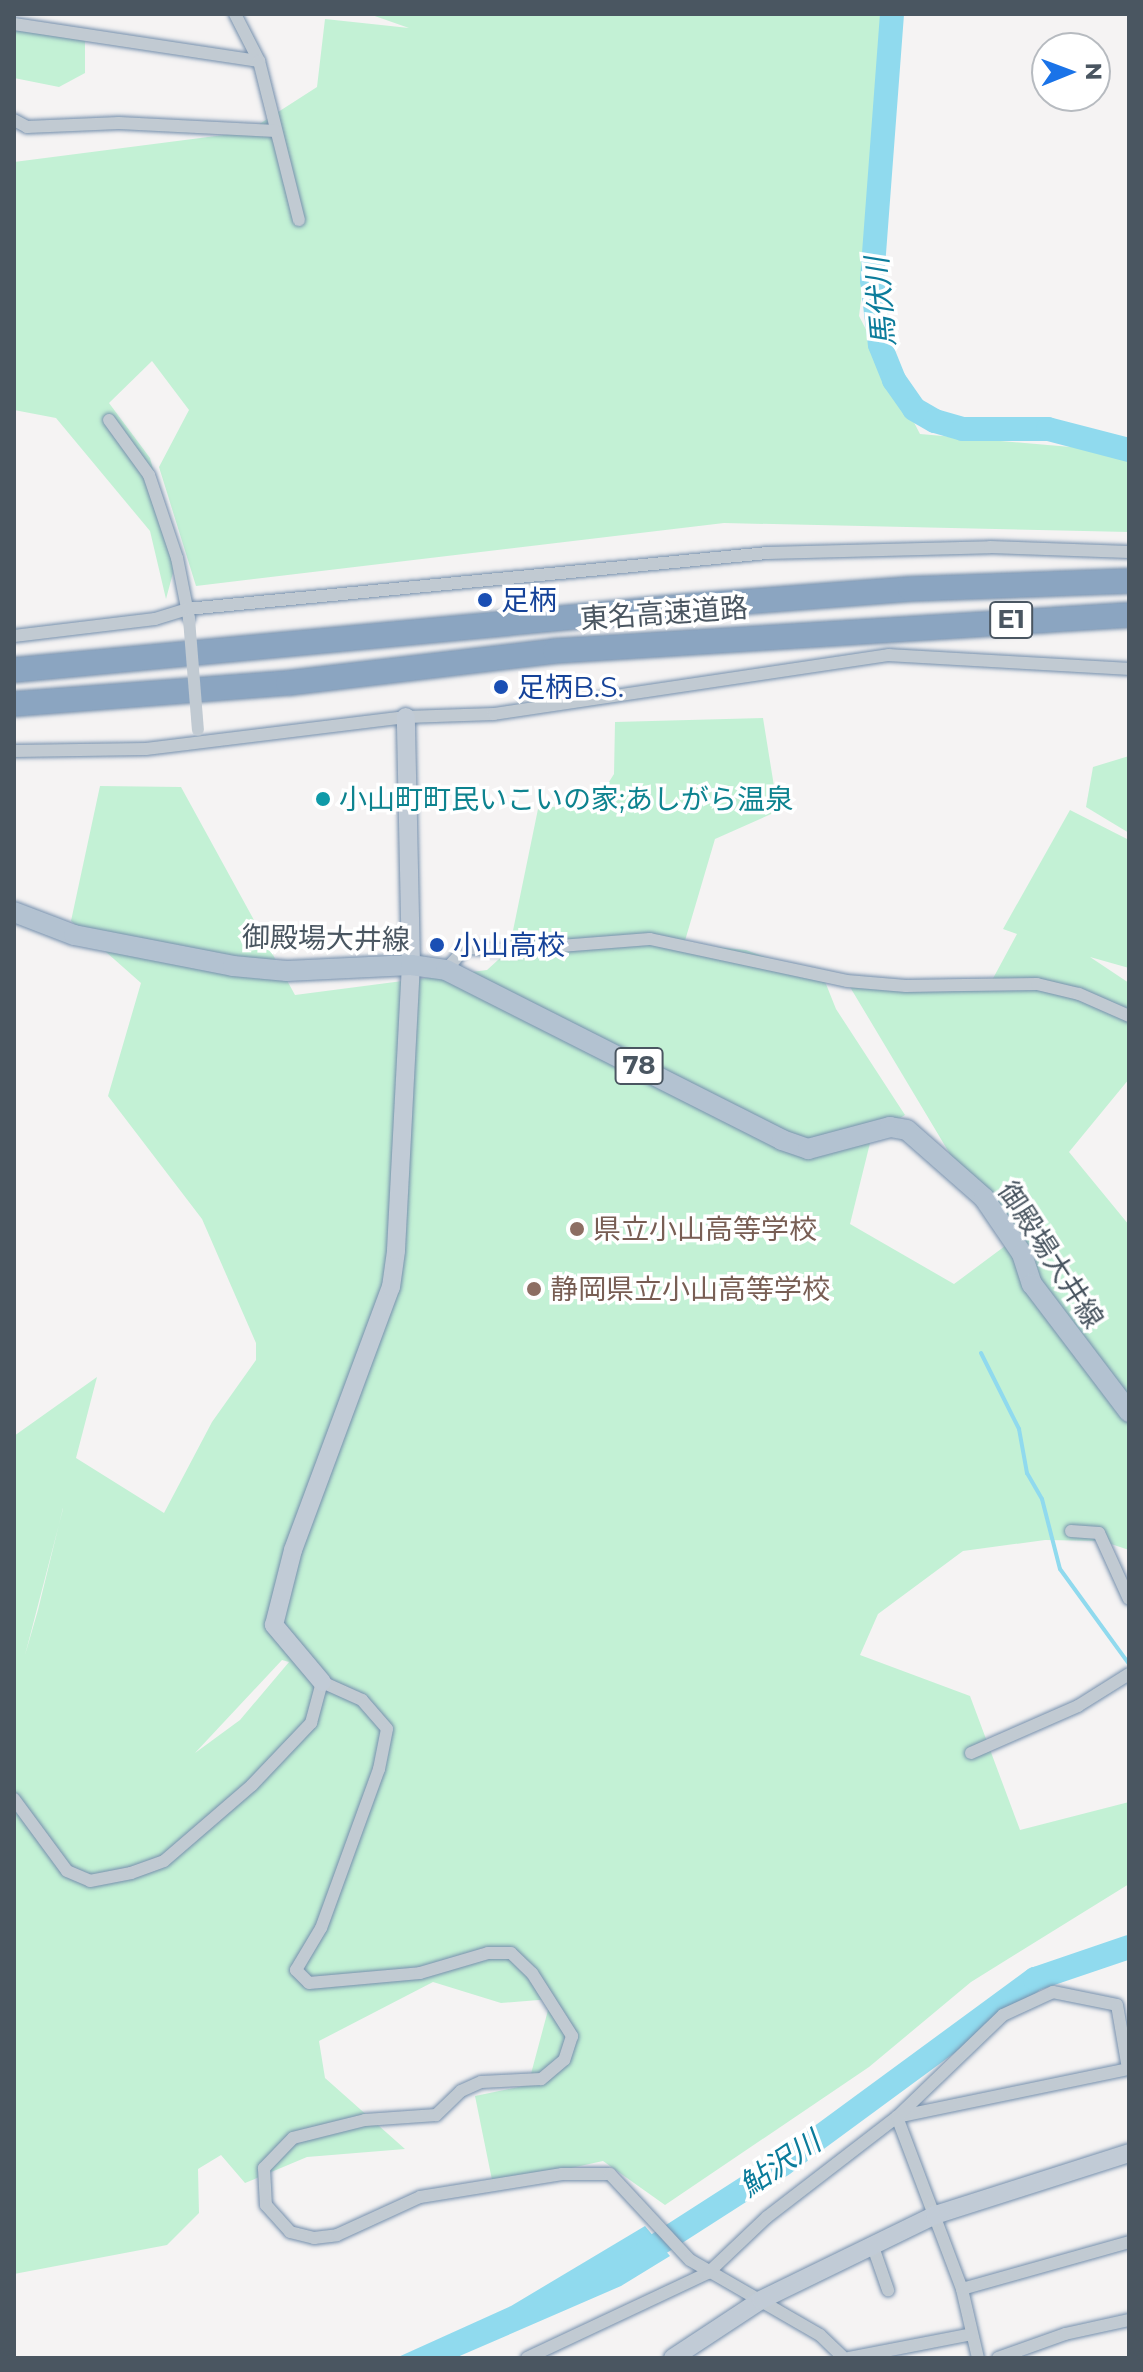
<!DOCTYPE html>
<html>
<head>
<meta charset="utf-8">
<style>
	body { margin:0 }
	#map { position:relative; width:1143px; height:2372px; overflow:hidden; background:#f5f3f3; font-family:Montserrat,"Noto Sans JP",sans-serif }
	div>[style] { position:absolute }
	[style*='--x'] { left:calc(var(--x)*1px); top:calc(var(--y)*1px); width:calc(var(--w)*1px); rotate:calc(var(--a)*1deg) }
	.green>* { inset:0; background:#c3f1d5 }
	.water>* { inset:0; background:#90daee }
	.stream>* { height:4px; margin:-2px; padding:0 2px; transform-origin:2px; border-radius:2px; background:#90daee }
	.river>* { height:24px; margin:-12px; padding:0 12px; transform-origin:12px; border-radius:12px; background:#90daee }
	.roads { filter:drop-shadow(0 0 2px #7690ad) drop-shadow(0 0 2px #7690ad) }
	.street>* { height:12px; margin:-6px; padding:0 6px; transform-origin:6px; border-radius:6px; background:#c1cad2 }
	.secondary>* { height:18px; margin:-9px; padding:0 9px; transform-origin:9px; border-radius:9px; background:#c1cbd6 }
	.primary>* { height:20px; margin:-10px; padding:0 10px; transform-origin:10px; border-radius:10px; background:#b3c2d1 }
	.highway>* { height:24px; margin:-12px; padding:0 12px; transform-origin:12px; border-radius:12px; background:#8ba5c1 }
	.street-bridge>* { height:12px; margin:-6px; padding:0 6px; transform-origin:6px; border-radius:6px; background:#c1cad2 }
	.dots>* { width:22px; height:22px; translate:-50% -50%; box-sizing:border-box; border:4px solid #fff; border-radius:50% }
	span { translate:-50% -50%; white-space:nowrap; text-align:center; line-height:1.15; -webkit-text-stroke:7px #fff; paint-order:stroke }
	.shield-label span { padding:2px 6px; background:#fff; border:2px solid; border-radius:6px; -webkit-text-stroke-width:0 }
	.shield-label { font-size:26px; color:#4a5661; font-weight:700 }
	.transit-label { font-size:28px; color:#164399 }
	.left { translate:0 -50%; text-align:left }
	.street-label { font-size:28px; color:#4a5661 }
	.culture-label { font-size:28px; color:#0d838f }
	.education-label { font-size:28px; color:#785e54 }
	.water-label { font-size:30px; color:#0c7c9b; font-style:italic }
	.frame { position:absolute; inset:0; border:16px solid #4a5661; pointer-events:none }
	.north { position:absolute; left:1031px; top:32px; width:80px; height:80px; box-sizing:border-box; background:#fff; border:2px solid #b7bbc0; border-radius:50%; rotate:89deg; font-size:22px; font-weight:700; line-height:32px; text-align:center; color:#4a5661 }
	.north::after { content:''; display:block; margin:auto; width:28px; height:36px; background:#1a73e8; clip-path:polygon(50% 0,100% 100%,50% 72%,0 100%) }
</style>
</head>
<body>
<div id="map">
	<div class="green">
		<div style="clip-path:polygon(369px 14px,898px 14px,859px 316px,920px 434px,1129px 452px,1129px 532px,724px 523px,196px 586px,159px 467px,189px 410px,152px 361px,109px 403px,150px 458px,177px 558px,166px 599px,150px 531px,56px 418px,14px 410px,14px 162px,247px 132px,317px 87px,325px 19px,409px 28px)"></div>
		<div style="clip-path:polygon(14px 30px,85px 37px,85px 73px,59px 87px,14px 78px)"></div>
		<div style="clip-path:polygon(evenodd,763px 718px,778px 811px,715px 839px,684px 944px,746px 950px,824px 979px,836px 1009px,905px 1115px,872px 1135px,850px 1224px,954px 1284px,1005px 1246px,850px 987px,990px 984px,1017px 934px,1003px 929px,1070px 810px,1129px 840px,1129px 968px,1090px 957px,1129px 983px,1129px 1079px,1069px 1152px,1129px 1225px,1129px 1550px,1102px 1541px,1045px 1540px,963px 1551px,878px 1614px,860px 1655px,970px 1696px,1020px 1830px,1129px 1802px,1129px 1884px,971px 1982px,869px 2067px,665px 2205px,603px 2161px,493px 2185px,475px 2096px,528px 2085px,551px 1999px,501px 2003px,433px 1982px,319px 2041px,325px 2078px,405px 2149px,307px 2157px,245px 2183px,221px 2155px,198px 2169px,199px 2213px,167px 2245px,14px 2274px,14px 1436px,97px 1377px,76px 1458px,164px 1513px,212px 1422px,256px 1360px,256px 1343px,202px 1219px,108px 1096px,141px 983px,71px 921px,100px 786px,181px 787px,295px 995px,487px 970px,509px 950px,538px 809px,597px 801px,614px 774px,615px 722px,763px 718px,63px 1508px,38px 1610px,25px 1655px,63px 1509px,63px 1508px,763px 718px,282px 1660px,289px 1662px,240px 1720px,195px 1753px,282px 1660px)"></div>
		<div style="clip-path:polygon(1129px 756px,1129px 833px,1086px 807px,1093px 767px)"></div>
	</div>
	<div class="water">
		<div style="clip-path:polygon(645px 2226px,670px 2256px,621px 2286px,455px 2358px,396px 2358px,511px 2306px)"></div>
	</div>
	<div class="stream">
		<div style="--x:981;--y:1353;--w:85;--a:63.4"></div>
		<div style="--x:1019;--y:1429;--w:45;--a:79.7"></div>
		<div style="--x:1027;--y:1473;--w:30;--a:60"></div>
		<div style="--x:1042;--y:1499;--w:72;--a:75.6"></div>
		<div style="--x:1060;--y:1569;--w:117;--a:54"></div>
	</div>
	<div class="river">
		<div style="--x:892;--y:14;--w:267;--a:94.3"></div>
		<div style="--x:872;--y:280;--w:65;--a:83"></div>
		<div style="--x:880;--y:345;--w:38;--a:68"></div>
		<div style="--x:894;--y:380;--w:35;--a:55"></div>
		<div style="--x:914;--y:409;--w:24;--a:30"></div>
		<div style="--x:935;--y:421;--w:29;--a:16"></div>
		<div style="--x:963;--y:429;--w:85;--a:0"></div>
		<div style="--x:1048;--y:429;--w:84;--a:14.5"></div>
		<div style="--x:632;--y:2261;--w:179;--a:-32.7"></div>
		<div style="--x:783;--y:2164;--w:313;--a:-36.3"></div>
		<div style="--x:1035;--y:1979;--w:99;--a:-18.8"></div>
	</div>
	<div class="roads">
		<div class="street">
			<div style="--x:235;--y:14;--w:53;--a:62.9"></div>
			<div style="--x:14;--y:24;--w:248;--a:8.6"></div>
			<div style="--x:259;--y:61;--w:164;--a:75.9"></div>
			<div style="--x:14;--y:120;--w:15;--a:28"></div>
			<div style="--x:27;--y:127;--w:92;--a:-2.5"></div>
			<div style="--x:119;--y:123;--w:157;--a:2.9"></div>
			<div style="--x:109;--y:420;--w:68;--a:54"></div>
			<div style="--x:149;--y:475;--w:88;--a:71.4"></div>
			<div style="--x:177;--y:558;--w:61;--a:78.7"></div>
			<div style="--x:14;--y:636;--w:142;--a:-6.9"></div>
			<div style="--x:155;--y:619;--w:34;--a:-17"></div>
			<div style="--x:187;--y:609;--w:583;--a:-5.51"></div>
			<div style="--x:767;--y:553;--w:223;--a:-1.5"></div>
			<div style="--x:990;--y:547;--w:139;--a:2.1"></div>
			<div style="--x:14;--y:751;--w:132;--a:-0.9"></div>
			<div style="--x:146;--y:749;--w:262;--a:-7"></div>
			<div style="--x:406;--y:717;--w:88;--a:-2"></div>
			<div style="--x:494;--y:714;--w:399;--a:-8.5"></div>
			<div style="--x:889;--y:655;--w:240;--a:3.3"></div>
			<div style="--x:446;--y:970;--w:29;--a:-49"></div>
			<div style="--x:465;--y:948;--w:44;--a:2.6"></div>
			<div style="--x:509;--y:950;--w:141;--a:-4.5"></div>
			<div style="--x:650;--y:939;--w:201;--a:12"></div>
			<div style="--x:847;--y:981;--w:59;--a:4.8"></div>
			<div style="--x:906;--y:986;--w:131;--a:-0.9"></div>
			<div style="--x:1037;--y:984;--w:43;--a:13.4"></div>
			<div style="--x:1079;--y:994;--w:55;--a:23.7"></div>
			<div style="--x:1071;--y:1531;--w:28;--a:4"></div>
			<div style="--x:1099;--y:1533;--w:72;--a:65.6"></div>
			<div style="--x:971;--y:1753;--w:117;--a:-23.7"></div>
			<div style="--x:1078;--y:1706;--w:60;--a:-32.1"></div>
			<div style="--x:14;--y:1799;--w:89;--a:53.6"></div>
			<div style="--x:67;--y:1871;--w:25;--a:23"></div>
			<div style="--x:90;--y:1881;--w:42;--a:-11"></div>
			<div style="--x:131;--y:1873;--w:35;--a:-20"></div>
			<div style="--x:164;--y:1861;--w:116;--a:-40.8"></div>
			<div style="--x:252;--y:1785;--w:86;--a:-46.4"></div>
			<div style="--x:311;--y:1723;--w:42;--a:-75"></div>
			<div style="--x:322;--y:1682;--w:44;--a:24.2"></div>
			<div style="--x:362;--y:1700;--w:38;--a:49"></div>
			<div style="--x:387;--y:1729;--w:41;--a:101.3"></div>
			<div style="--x:379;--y:1769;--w:169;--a:110"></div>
			<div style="--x:321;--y:1928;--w:49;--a:120.8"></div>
			<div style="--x:296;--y:1970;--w:18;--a:45"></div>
			<div style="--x:309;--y:1983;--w:111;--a:-5.1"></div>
			<div style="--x:420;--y:1973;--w:71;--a:-16.4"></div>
			<div style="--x:488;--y:1953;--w:23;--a:0"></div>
			<div style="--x:511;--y:1953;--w:29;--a:44"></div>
			<div style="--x:532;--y:1973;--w:75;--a:57.6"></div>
			<div style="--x:572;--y:2036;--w:25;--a:108"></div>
			<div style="--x:564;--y:2060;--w:30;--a:140"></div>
			<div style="--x:541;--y:2079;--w:60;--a:177.1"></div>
			<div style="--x:481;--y:2082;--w:22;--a:156"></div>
			<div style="--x:461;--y:2091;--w:35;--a:136"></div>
			<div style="--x:436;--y:2115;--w:71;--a:176"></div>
			<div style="--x:365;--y:2120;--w:74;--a:166"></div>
			<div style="--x:293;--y:2138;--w:42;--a:134"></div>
			<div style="--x:264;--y:2168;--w:37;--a:87"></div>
			<div style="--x:266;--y:2205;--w:36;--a:48"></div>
			<div style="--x:290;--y:2232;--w:25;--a:14"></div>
			<div style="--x:314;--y:2238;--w:23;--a:-7"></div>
			<div style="--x:337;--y:2235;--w:91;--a:-24.6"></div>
			<div style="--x:420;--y:2197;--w:144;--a:-9.2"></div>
			<div style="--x:562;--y:2174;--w:48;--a:0"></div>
			<div style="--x:610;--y:2174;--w:117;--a:47.1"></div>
			<div style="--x:690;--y:2260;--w:150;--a:30"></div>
			<div style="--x:820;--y:2335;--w:33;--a:44"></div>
			<div style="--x:872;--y:2244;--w:49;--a:70.8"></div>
			<div style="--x:962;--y:2289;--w:173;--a:-15.7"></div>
			<div style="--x:527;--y:2358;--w:200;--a:-25.2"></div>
			<div style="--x:708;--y:2273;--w:81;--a:-43.5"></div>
			<div style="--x:767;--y:2217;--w:164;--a:-37.6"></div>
			<div style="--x:897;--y:2117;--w:237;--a:-11.7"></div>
			<div style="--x:849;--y:2358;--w:125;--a:-11"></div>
			<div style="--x:978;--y:2358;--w:71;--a:-103.1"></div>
			<div style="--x:962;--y:2289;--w:184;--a:-110.7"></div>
			<div style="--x:897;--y:2117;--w:147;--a:-43.9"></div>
			<div style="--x:1003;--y:2015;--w:55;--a:-24.7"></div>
			<div style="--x:1053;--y:1992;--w:65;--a:11.5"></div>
			<div style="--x:1117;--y:2005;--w:65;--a:80.2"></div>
			<div style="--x:998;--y:2358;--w:71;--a:-19.7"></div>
			<div style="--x:1065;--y:2334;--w:66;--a:-12.3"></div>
		</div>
		<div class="secondary">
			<div style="--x:322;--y:1682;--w:75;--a:-130.1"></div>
			<div style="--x:274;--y:1625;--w:77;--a:-75.8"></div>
			<div style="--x:293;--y:1550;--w:281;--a:-69.6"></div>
			<div style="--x:391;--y:1287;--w:37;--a:-82"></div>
			<div style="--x:396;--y:1250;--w:285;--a:-87"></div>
			<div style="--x:411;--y:965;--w:248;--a:-91.2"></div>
			<div style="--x:673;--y:2358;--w:105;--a:-33.4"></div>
			<div style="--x:761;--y:2300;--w:194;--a:-26"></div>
			<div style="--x:935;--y:2215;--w:204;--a:-17.7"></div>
		</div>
		<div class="primary">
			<div style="--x:14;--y:912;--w:64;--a:21"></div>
			<div style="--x:74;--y:935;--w:162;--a:11"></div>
			<div style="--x:233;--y:966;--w:54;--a:5.3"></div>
			<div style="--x:287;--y:971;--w:124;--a:-2.8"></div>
			<div style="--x:411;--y:965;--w:35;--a:8"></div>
			<div style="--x:446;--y:970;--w:377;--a:26.8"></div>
			<div style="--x:782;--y:1140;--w:28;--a:19"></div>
			<div style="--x:808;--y:1149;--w:85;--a:-15"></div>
			<div style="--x:890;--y:1127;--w:17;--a:10"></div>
			<div style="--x:907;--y:1130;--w:103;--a:41.4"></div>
			<div style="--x:984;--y:1198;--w:68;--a:55.8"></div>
			<div style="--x:1022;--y:1254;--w:32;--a:72"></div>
			<div style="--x:1032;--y:1284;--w:161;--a:52.8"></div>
		</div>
		<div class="highway">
			<div style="--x:14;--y:670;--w:679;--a:-5.41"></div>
			<div style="--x:690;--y:606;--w:221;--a:-4.4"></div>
			<div style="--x:910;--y:589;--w:219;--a:-2.1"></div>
			<div style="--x:14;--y:704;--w:275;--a:-4.4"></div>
			<div style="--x:288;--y:683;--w:269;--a:-6.8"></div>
			<div style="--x:555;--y:651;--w:575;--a:-3.59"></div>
		</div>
	</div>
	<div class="street-bridge">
		<div style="--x:189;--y:619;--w:111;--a:85.4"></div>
	</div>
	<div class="dots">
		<div style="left:485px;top:600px;background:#1a4fb4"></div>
		<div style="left:501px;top:687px;background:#1a4fb4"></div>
		<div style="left:323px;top:799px;background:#0f9aa8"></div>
		<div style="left:437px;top:945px;background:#1a4fb4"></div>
		<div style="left:577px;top:1229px;background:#8d6e63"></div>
		<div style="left:534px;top:1289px;background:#8d6e63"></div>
	</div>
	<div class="shield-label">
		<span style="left:1011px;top:620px">E1</span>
		<span style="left:639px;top:1066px">78</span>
	</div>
	<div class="transit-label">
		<span class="left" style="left:501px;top:600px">足柄</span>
		<span class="left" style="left:517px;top:687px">足柄B.S.</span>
		<span class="left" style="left:453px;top:945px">小山高校</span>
	</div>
	<div class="street-label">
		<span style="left:664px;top:613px;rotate:-4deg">東名高速道路</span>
		<span style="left:326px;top:938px;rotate:1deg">御殿場大井線</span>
		<span style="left:1051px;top:1255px;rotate:57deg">御殿場大井線</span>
	</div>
	<div class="culture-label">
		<span class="left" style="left:339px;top:799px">小山町町民いこいの家;あしがら温泉</span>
	</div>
	<div class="education-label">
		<span class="left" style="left:593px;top:1229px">県立小山高等学校</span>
		<span class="left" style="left:550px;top:1289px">静岡県立小山高等学校</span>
	</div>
	<div class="water-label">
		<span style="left:881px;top:302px;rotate:-95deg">馬伏川</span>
		<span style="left:780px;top:2164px;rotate:-34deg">鮎沢川</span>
	</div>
	<div class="frame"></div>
	<div class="north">N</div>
</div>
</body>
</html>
